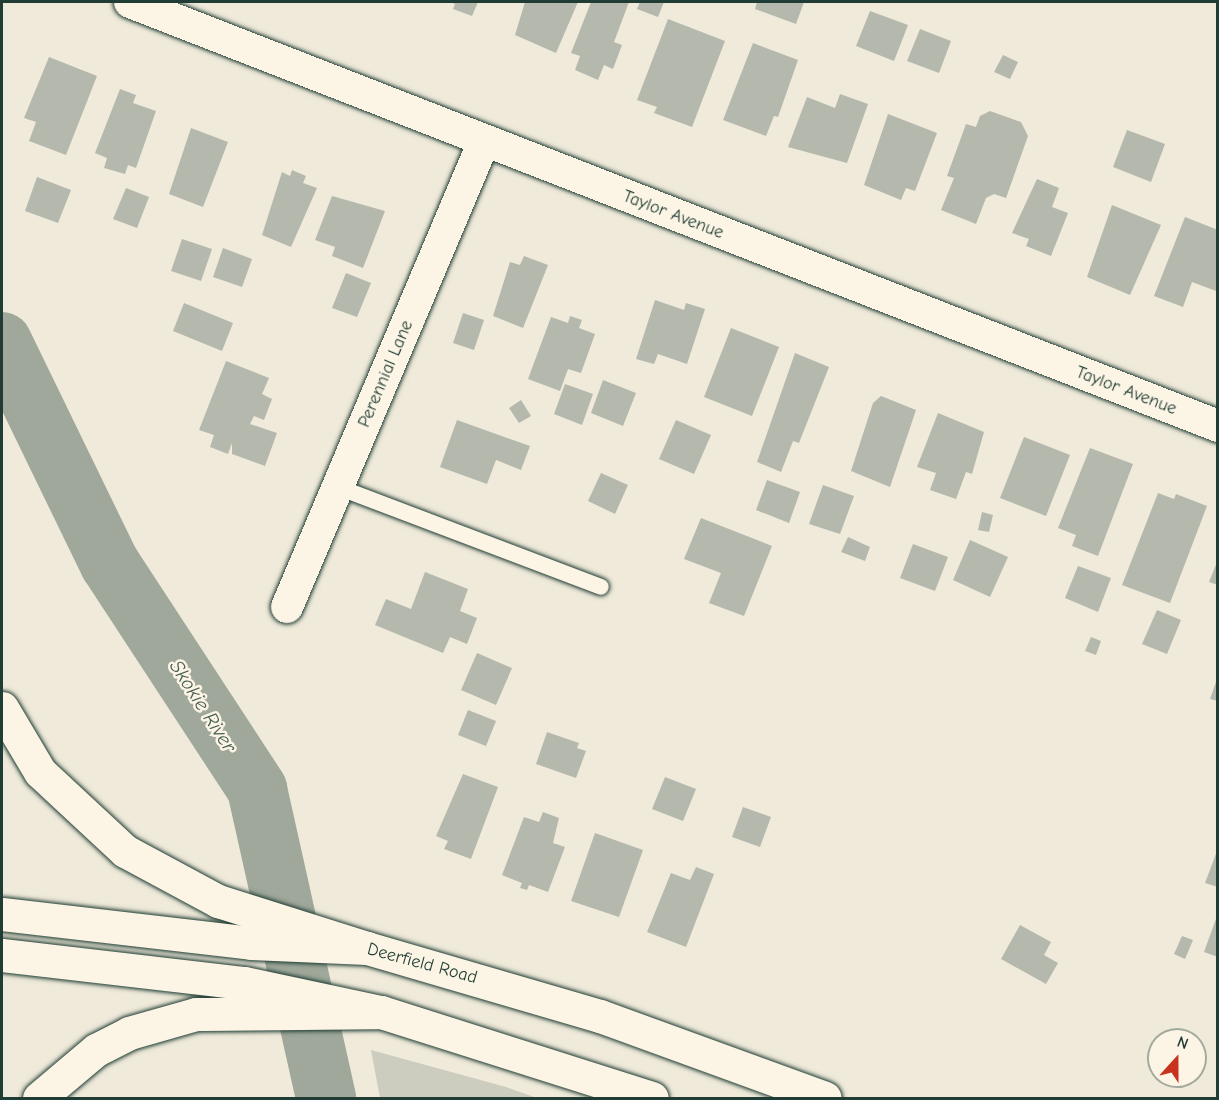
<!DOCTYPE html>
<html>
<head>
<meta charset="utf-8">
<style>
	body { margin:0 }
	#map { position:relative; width:1219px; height:1100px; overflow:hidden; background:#efeada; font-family:"Comic Neue",sans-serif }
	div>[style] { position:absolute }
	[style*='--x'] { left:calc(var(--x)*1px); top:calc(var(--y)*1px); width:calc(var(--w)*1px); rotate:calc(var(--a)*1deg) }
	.green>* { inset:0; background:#cccdbf }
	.river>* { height:60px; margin:-30px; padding:0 30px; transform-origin:30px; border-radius:30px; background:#9fa89a }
	.building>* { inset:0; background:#b5b9ad }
	.roads { filter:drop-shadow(0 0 2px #1f3d34) drop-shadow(0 0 2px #1f3d34) }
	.service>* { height:16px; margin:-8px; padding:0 8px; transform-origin:8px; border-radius:8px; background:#fcf5e5 }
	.minor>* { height:32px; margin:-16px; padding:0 16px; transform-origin:16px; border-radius:16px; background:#fcf5e5 }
	.secondary>* { height:33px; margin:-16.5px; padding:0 16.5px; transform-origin:16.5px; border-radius:16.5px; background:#fcf5e5 }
	.motorway>* { height:33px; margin:-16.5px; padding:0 16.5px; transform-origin:16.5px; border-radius:16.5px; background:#fcf5e5 }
	span { translate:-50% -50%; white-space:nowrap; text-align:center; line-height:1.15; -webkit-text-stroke:5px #fcf5e5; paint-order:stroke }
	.street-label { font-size:18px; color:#1f3d34 }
	.water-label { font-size:20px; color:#455d53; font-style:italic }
	.frame { position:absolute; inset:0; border:3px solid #1f3d34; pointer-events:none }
	.north { position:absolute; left:1147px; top:1028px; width:60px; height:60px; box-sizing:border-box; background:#fcf5e5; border:2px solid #a4ab9e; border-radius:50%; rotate:21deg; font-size:16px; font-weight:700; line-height:24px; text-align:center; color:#1f3d34 }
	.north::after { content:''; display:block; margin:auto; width:21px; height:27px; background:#c8321e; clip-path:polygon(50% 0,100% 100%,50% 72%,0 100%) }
</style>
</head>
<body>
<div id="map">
	<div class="green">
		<div style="clip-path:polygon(371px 1050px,506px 1087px,537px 1098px,380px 1098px)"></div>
	</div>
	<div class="river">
		<div style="--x:2;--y:342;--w:247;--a:64.1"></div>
		<div style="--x:110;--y:564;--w:269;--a:56.8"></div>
		<div style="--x:257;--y:789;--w:317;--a:77.4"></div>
	</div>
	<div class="building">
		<div style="clip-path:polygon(450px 2px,478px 2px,472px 16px,453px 9px,455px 4px)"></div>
		<div style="clip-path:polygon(525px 2px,578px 2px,556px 53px,515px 35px)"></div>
		<div style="clip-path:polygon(591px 2px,629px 2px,614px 42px,622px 45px,613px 69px,604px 65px,598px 80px,575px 70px,580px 56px,571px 53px)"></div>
		<div style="clip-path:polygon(640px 2px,664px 2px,658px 17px,637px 9px)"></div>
		<div style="clip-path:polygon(757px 2px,804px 2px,796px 24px,755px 9px)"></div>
		<div style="clip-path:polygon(870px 11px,908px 25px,894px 61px,856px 46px)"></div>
		<div style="clip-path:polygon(668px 19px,725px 41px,692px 127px,654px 113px,657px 107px,637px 100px)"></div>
		<div style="clip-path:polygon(920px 29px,951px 41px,939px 73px,907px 61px)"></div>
		<div style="clip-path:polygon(753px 43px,798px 60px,778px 117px,774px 116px,766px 136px,723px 120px)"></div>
		<div style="clip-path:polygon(1003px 55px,1018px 62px,1010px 79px,994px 72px)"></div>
		<div style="clip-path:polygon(49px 57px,97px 76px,66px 155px,29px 141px,36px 122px,24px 118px)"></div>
		<div style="clip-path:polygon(120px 89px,136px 95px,133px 103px,156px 111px,136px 168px,128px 165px,125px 174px,104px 168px,107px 158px,95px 153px)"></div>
		<div style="clip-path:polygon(840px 94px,868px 104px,847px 163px,788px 147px,807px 97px,835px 108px)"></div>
		<div style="clip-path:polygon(990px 111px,1021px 122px,1028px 136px,1006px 198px,994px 194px,986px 198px,976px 224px,941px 210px,954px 178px,947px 176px,966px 124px,976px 127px,980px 116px)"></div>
		<div style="clip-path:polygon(888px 114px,937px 133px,915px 191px,906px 188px,901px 200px,864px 185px)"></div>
		<div style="clip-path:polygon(191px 128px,228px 142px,203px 207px,169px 194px)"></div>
		<div style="clip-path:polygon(1127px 130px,1165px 144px,1151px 182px,1113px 167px)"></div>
		<div style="clip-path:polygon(292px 170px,306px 176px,303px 183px,317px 188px,291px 247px,262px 235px,282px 172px,290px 176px)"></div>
		<div style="clip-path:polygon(37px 177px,71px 190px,58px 223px,25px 211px)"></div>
		<div style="clip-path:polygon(1037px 179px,1059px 188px,1052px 207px,1068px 213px,1051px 256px,1026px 246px,1029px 239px,1012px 233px)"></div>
		<div style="clip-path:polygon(126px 188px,149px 197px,137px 228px,113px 219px)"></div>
		<div style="clip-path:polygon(332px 196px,385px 211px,363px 268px,332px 256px,335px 247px,315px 240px)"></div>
		<div style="clip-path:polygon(1112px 205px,1161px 225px,1130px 295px,1087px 277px)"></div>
		<div style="clip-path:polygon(1185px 217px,1218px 230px,1218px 287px,1216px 291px,1192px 282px,1183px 307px,1154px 296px)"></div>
		<div style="clip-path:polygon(182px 239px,212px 249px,201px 281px,171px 271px)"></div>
		<div style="clip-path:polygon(223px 248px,252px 259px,242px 287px,213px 277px)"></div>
		<div style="clip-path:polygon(524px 256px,548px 265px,523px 328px,493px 316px,510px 262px,520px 265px)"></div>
		<div style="clip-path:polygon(346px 273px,371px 283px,357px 317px,332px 308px)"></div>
		<div style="clip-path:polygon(655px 300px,684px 310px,686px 303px,705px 309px,687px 364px,658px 354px,654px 364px,636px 359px)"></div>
		<div style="clip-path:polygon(184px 303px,233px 323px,222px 351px,173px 331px)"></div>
		<div style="clip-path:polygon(463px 313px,484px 320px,474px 350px,453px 343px)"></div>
		<div style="clip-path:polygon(570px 316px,582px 320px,579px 328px,595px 334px,581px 373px,568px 369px,560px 391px,528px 379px,551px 317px,568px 323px)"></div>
		<div style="clip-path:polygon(731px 328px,779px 347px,752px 416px,704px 397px)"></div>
		<div style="clip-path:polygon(795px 353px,829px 367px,799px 443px,793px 441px,781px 472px,757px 462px)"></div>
		<div style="clip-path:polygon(226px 361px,269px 378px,262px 394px,272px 399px,264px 420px,254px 416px,250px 424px,277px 433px,265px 466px,232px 454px,232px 443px,228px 454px,210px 447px,214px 435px,199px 430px)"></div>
		<div style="clip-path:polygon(603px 380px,636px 393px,623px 426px,591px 413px)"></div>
		<div style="clip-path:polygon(565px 384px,593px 394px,582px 425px,554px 414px)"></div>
		<div style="clip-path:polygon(881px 396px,916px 410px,890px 487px,851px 471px,873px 403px)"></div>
		<div style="clip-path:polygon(521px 400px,531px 416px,519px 423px,509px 408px)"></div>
		<div style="clip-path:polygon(938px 413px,984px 432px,972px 474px,966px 472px,956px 499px,930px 490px,936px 473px,917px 467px)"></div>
		<div style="clip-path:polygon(457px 420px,530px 446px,521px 470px,496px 460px,487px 484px,440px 467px)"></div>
		<div style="clip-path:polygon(676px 420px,711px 435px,694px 474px,659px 459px)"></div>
		<div style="clip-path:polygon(1024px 437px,1070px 455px,1046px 516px,1000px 498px)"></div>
		<div style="clip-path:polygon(1090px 448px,1133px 464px,1098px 556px,1072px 546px,1076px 535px,1058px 528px)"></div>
		<div style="clip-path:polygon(601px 473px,628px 485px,615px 514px,588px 501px)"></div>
		<div style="clip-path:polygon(767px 480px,800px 492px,789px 523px,756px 510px)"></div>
		<div style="clip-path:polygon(823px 485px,854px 496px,840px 534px,809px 524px)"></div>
		<div style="clip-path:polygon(1158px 493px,1174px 499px,1176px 494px,1207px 506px,1170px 603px,1122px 585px)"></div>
		<div style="clip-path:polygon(982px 512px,993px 515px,989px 532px,978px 530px)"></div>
		<div style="clip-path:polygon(701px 518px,772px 546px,744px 616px,709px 603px,721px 573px,684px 559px)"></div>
		<div style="clip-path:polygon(848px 537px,870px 547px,865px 561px,841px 552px)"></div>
		<div style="clip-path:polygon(970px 540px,1008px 557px,990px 597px,953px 580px)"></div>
		<div style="clip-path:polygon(913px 544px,948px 557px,935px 591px,900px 578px)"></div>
		<div style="clip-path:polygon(1217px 562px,1218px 562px,1218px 585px,1209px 582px)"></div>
		<div style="clip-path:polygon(1078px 566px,1111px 578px,1098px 612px,1065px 598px)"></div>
		<div style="clip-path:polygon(425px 572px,468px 589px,460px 611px,477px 618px,467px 644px,450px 637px,443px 653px,375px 625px,386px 599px,411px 609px)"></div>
		<div style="clip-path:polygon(1157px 610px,1181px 620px,1167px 654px,1142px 644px)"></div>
		<div style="clip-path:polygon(1091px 637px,1101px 641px,1096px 655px,1085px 651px)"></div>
		<div style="clip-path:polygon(477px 653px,512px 668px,496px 705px,461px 690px)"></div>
		<div style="clip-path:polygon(1217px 679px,1218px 679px,1218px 701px,1210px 699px)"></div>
		<div style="clip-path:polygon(468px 710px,496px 721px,486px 746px,458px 735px)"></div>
		<div style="clip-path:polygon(547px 732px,579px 743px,577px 748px,586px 751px,576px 778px,536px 764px)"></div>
		<div style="clip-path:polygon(463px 774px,498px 787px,471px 859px,444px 849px,448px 841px,436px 836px)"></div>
		<div style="clip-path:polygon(665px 777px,696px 789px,683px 821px,652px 809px)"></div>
		<div style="clip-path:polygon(743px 807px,771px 817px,760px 847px,732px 837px)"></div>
		<div style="clip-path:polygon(543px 812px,559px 818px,553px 843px,565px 847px,548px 892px,529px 885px,527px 890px,520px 888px,522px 883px,502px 875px,524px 817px,539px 822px)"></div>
		<div style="clip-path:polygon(595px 833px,643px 850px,619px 917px,571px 901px)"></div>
		<div style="clip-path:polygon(1217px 851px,1218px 851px,1218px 887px,1205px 883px)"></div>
		<div style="clip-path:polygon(696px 867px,714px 874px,686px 947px,647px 932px,671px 873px,690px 880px)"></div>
		<div style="clip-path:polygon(1217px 916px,1218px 916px,1218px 957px,1204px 952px)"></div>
		<div style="clip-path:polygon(1020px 925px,1051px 942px,1044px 955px,1058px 963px,1046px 984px,1001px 959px)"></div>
		<div style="clip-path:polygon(1182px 936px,1193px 940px,1185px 959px,1174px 954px)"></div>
	</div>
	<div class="roads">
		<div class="service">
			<div style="--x:338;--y:487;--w:281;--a:20.8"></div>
		</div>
		<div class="minor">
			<div style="--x:130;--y:2;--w:1168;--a:21.29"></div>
			<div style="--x:287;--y:607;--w:506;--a:-67.08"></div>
		</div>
		<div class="secondary">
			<div style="--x:2;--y:914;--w:251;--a:6.6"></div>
			<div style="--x:251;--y:943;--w:116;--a:2.5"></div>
			<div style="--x:367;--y:948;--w:243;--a:16.3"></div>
			<div style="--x:600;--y:1016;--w:239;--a:20"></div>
			<div style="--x:2;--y:955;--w:244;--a:6.6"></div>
			<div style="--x:244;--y:983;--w:140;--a:12"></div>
			<div style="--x:381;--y:1012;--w:284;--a:17.6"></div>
		</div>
		<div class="motorway">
			<div style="--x:2;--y:708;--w:74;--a:59.3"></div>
			<div style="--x:40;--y:772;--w:116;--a:42.9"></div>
			<div style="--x:125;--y:851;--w:106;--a:28.3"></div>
			<div style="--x:218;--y:901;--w:156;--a:17.5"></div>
			<div style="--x:39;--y:1098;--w:75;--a:-40.1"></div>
			<div style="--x:96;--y:1050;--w:37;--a:-27"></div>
			<div style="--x:129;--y:1033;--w:70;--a:-15.8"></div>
			<div style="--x:196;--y:1014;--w:185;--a:-0.6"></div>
		</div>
	</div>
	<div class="street-label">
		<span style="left:673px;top:215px;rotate:21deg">Taylor Avenue</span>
		<span style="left:386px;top:374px;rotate:-67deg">Perennial Lane</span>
		<span style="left:1126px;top:391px;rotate:21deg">Taylor Avenue</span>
		<span style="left:422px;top:964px;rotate:15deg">Deerfield Road</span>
	</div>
	<div class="water-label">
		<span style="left:203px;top:706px;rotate:57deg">Skokie River</span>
	</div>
	<div class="frame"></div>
	<div class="north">N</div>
</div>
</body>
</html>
